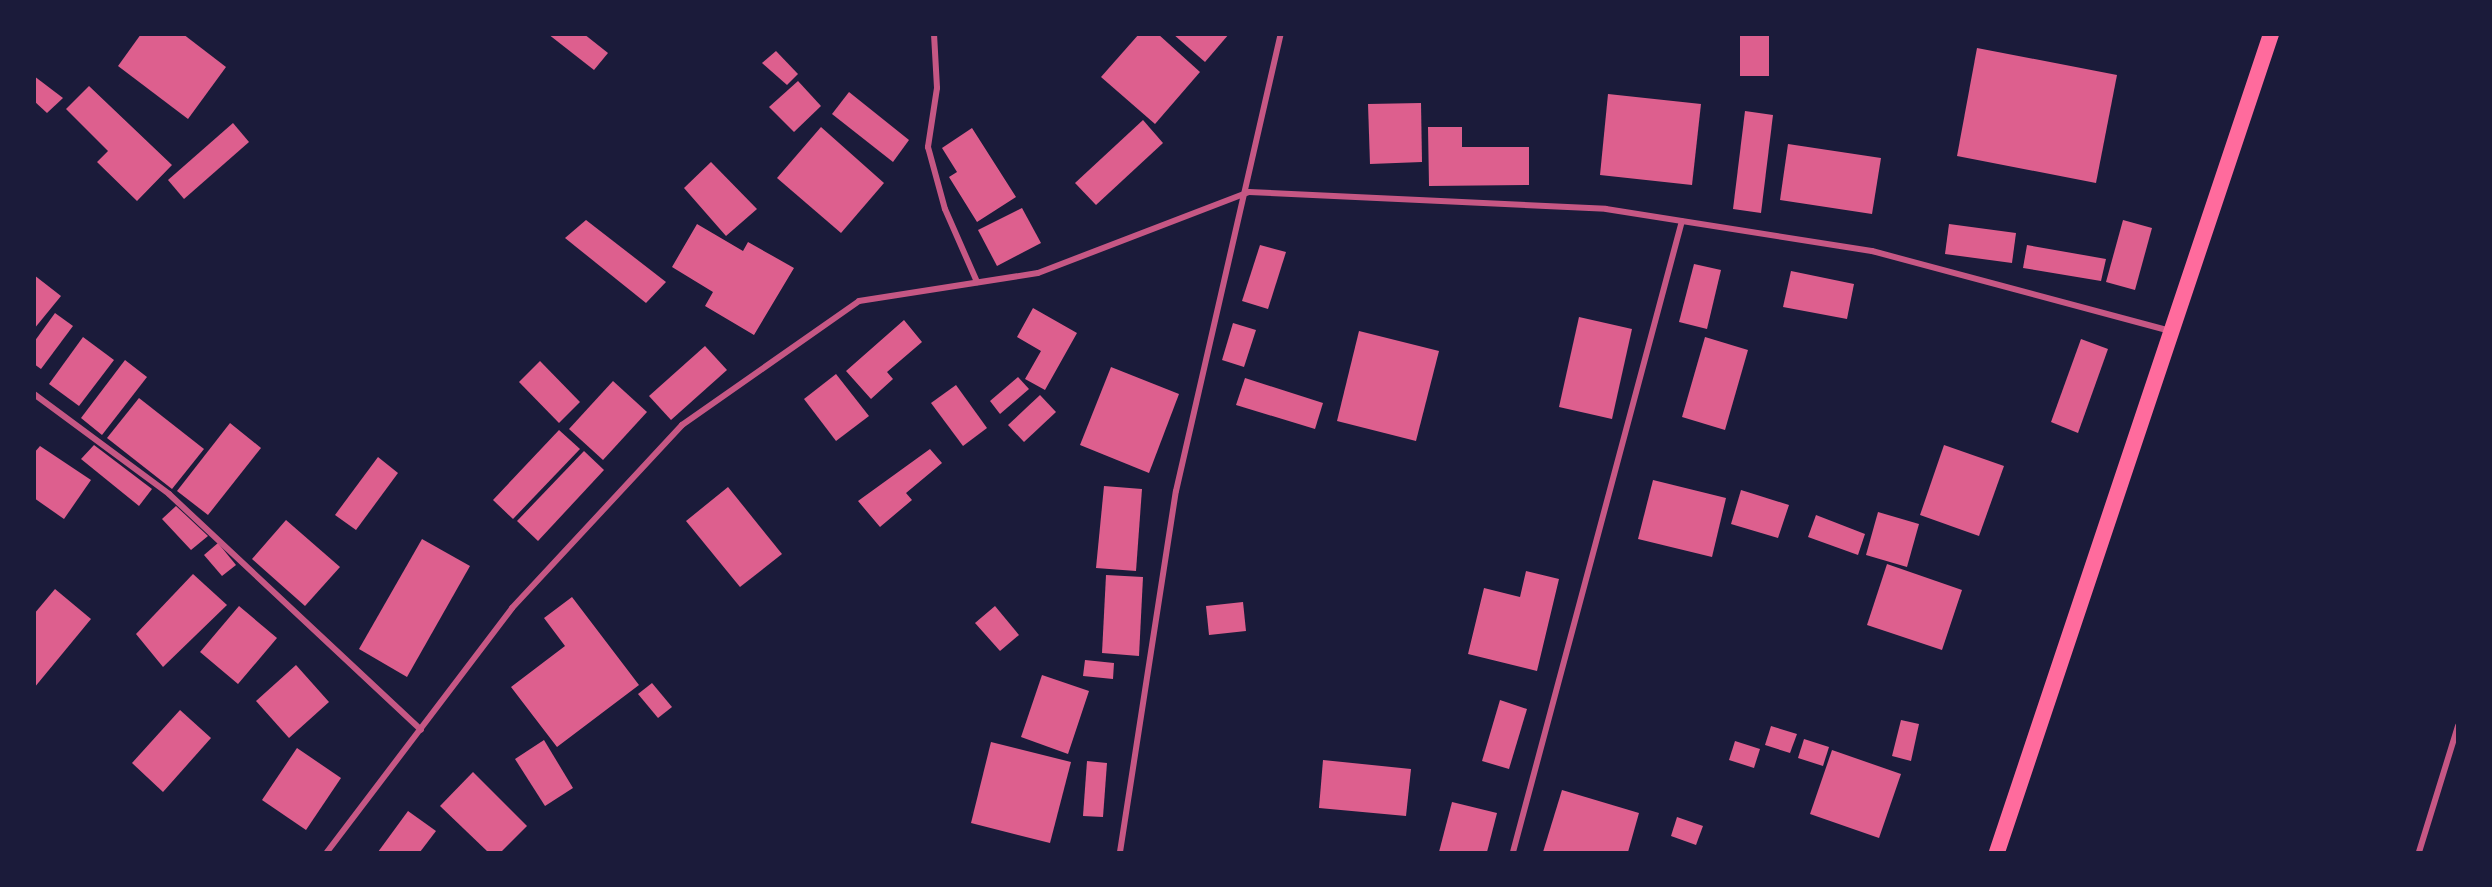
<!DOCTYPE html>
<html>
<head>
<meta charset="utf-8">
<style>
	body { margin:0 }
	#map { position:relative; width:2492px; height:887px; overflow:hidden; background:#1b1b3a; font-family:"Noto Serif",serif }
	div>[style] { position:absolute }
	[style*='--x'] { left:calc(var(--x)*1px); top:calc(var(--y)*1px); width:calc(var(--w)*1px); rotate:calc(var(--a)*1deg) }
	.building>* { inset:0; background:#dd5f8e }
	.minor>* { height:6px; margin:-3px; padding:0 3px; transform-origin:3px; border-radius:3px; background:#c65784 }
	.trunk>* { height:16px; margin:-8px; padding:0 8px; transform-origin:8px; border-radius:8px; background:#ff6b9d }
	span { translate:-50% -50%; white-space:nowrap; text-align:center; line-height:1.15; -webkit-text-stroke:6px #1b1b3a; paint-order:stroke }
	.frame { position:absolute; inset:0; border:36px solid #1b1b3a; pointer-events:none }
</style>
</head>
<body>
<div id="map">
	<div class="building">
		<div style="clip-path:polygon(141px 34px,183px 34px,226px 67px,188px 119px,118px 66px)"></div>
		<div style="clip-path:polygon(548px 34px,584px 34px,608px 53px,594px 70px)"></div>
		<div style="clip-path:polygon(1139px 34px,1158px 34px,1200px 72px,1155px 124px,1101px 77px)"></div>
		<div style="clip-path:polygon(1173px 34px,1229px 34px,1205px 62px)"></div>
		<div style="clip-path:polygon(1740px 34px,1769px 34px,1769px 76px,1740px 76px)"></div>
		<div style="clip-path:polygon(1977px 48px,2117px 75px,2096px 183px,1957px 156px)"></div>
		<div style="clip-path:polygon(776px 51px,798px 74px,787px 85px,762px 63px)"></div>
		<div style="clip-path:polygon(34px 76px,63px 98px,47px 113px,34px 101px)"></div>
		<div style="clip-path:polygon(798px 81px,821px 106px,794px 132px,769px 107px)"></div>
		<div style="clip-path:polygon(89px 86px,172px 165px,137px 201px,97px 162px,108px 151px,66px 109px)"></div>
		<div style="clip-path:polygon(849px 92px,909px 140px,893px 162px,832px 114px)"></div>
		<div style="clip-path:polygon(1608px 94px,1701px 104px,1692px 185px,1600px 175px)"></div>
		<div style="clip-path:polygon(1421px 103px,1422px 162px,1370px 164px,1368px 104px)"></div>
		<div style="clip-path:polygon(1745px 111px,1773px 115px,1761px 213px,1733px 209px)"></div>
		<div style="clip-path:polygon(1143px 120px,1163px 143px,1096px 205px,1075px 183px)"></div>
		<div style="clip-path:polygon(233px 123px,249px 142px,184px 199px,168px 180px)"></div>
		<div style="clip-path:polygon(821px 127px,884px 183px,841px 233px,777px 178px)"></div>
		<div style="clip-path:polygon(1428px 127px,1462px 127px,1462px 147px,1529px 147px,1529px 185px,1429px 186px)"></div>
		<div style="clip-path:polygon(972px 128px,1016px 197px,977px 222px,949px 177px,957px 172px,942px 148px)"></div>
		<div style="clip-path:polygon(1788px 144px,1881px 158px,1872px 214px,1780px 200px)"></div>
		<div style="clip-path:polygon(711px 162px,757px 209px,726px 236px,684px 188px)"></div>
		<div style="clip-path:polygon(1022px 208px,1041px 243px,997px 266px,978px 230px)"></div>
		<div style="clip-path:polygon(586px 220px,666px 282px,646px 303px,565px 238px)"></div>
		<div style="clip-path:polygon(2123px 220px,2152px 228px,2135px 290px,2106px 282px)"></div>
		<div style="clip-path:polygon(697px 224px,743px 251px,748px 242px,794px 268px,754px 335px,705px 306px,713px 292px,672px 267px)"></div>
		<div style="clip-path:polygon(1949px 224px,2016px 233px,2012px 263px,1945px 254px)"></div>
		<div style="clip-path:polygon(1260px 245px,1286px 252px,1268px 309px,1242px 301px)"></div>
		<div style="clip-path:polygon(2027px 245px,2106px 259px,2101px 281px,2023px 268px)"></div>
		<div style="clip-path:polygon(1694px 264px,1721px 270px,1707px 329px,1679px 322px)"></div>
		<div style="clip-path:polygon(1791px 271px,1854px 284px,1847px 319px,1783px 307px)"></div>
		<div style="clip-path:polygon(34px 275px,61px 296px,34px 329px)"></div>
		<div style="clip-path:polygon(1033px 308px,1077px 333px,1045px 390px,1025px 379px,1041px 351px,1017px 337px)"></div>
		<div style="clip-path:polygon(55px 313px,73px 326px,41px 369px,34px 364px,34px 342px)"></div>
		<div style="clip-path:polygon(1579px 317px,1632px 329px,1612px 419px,1559px 407px)"></div>
		<div style="clip-path:polygon(904px 320px,922px 342px,887px 372px,893px 379px,871px 399px,846px 371px)"></div>
		<div style="clip-path:polygon(1233px 323px,1256px 330px,1244px 367px,1222px 360px)"></div>
		<div style="clip-path:polygon(1359px 331px,1439px 351px,1416px 441px,1337px 421px)"></div>
		<div style="clip-path:polygon(83px 337px,114px 360px,79px 406px,49px 384px)"></div>
		<div style="clip-path:polygon(1705px 337px,1748px 350px,1725px 430px,1682px 417px)"></div>
		<div style="clip-path:polygon(2081px 339px,2108px 349px,2078px 433px,2051px 422px)"></div>
		<div style="clip-path:polygon(705px 346px,727px 370px,671px 420px,649px 396px)"></div>
		<div style="clip-path:polygon(125px 360px,147px 377px,102px 435px,81px 418px)"></div>
		<div style="clip-path:polygon(540px 361px,580px 402px,559px 423px,519px 382px)"></div>
		<div style="clip-path:polygon(1111px 367px,1179px 394px,1149px 473px,1080px 445px)"></div>
		<div style="clip-path:polygon(836px 374px,869px 416px,836px 441px,804px 399px)"></div>
		<div style="clip-path:polygon(1018px 377px,1029px 389px,1000px 414px,990px 401px)"></div>
		<div style="clip-path:polygon(1245px 378px,1323px 403px,1315px 429px,1236px 405px)"></div>
		<div style="clip-path:polygon(613px 381px,647px 412px,603px 460px,569px 429px)"></div>
		<div style="clip-path:polygon(956px 385px,987px 428px,963px 446px,931px 403px)"></div>
		<div style="clip-path:polygon(1040px 395px,1056px 412px,1024px 442px,1008px 425px)"></div>
		<div style="clip-path:polygon(139px 398px,204px 449px,172px 489px,107px 438px)"></div>
		<div style="clip-path:polygon(230px 423px,261px 448px,208px 515px,177px 491px)"></div>
		<div style="clip-path:polygon(559px 430px,580px 449px,513px 519px,493px 500px)"></div>
		<div style="clip-path:polygon(94px 445px,152px 489px,139px 506px,81px 459px)"></div>
		<div style="clip-path:polygon(1944px 445px,2004px 466px,1979px 536px,1920px 515px)"></div>
		<div style="clip-path:polygon(40px 446px,91px 480px,64px 519px,34px 498px,34px 453px)"></div>
		<div style="clip-path:polygon(930px 449px,942px 463px,906px 493px,912px 500px,880px 527px,858px 501px)"></div>
		<div style="clip-path:polygon(584px 451px,604px 470px,538px 541px,517px 521px)"></div>
		<div style="clip-path:polygon(378px 457px,398px 473px,356px 530px,335px 515px)"></div>
		<div style="clip-path:polygon(1653px 480px,1726px 498px,1712px 557px,1638px 539px)"></div>
		<div style="clip-path:polygon(1104px 486px,1142px 489px,1136px 571px,1096px 568px)"></div>
		<div style="clip-path:polygon(728px 487px,782px 554px,740px 587px,686px 521px)"></div>
		<div style="clip-path:polygon(1741px 490px,1789px 505px,1778px 538px,1731px 524px)"></div>
		<div style="clip-path:polygon(176px 506px,208px 536px,191px 550px,162px 519px)"></div>
		<div style="clip-path:polygon(1878px 512px,1919px 524px,1907px 567px,1866px 555px)"></div>
		<div style="clip-path:polygon(1816px 515px,1865px 534px,1858px 555px,1808px 537px)"></div>
		<div style="clip-path:polygon(286px 520px,340px 567px,305px 606px,252px 559px)"></div>
		<div style="clip-path:polygon(422px 539px,470px 566px,407px 677px,359px 649px)"></div>
		<div style="clip-path:polygon(218px 543px,236px 565px,222px 576px,204px 555px)"></div>
		<div style="clip-path:polygon(1887px 564px,1962px 590px,1942px 650px,1867px 625px)"></div>
		<div style="clip-path:polygon(1526px 571px,1559px 579px,1537px 671px,1468px 654px,1484px 588px,1520px 597px)"></div>
		<div style="clip-path:polygon(193px 574px,227px 605px,163px 667px,136px 634px)"></div>
		<div style="clip-path:polygon(1106px 575px,1143px 577px,1139px 656px,1102px 653px)"></div>
		<div style="clip-path:polygon(55px 589px,91px 619px,34px 688px,34px 614px)"></div>
		<div style="clip-path:polygon(572px 597px,639px 685px,557px 747px,511px 687px,565px 646px,544px 618px)"></div>
		<div style="clip-path:polygon(1243px 602px,1246px 631px,1209px 635px,1206px 606px)"></div>
		<div style="clip-path:polygon(239px 606px,277px 638px,238px 684px,200px 652px)"></div>
		<div style="clip-path:polygon(995px 606px,1019px 635px,1000px 651px,975px 623px)"></div>
		<div style="clip-path:polygon(1085px 660px,1114px 663px,1113px 679px,1083px 676px)"></div>
		<div style="clip-path:polygon(296px 665px,329px 702px,289px 738px,256px 701px)"></div>
		<div style="clip-path:polygon(1042px 675px,1089px 691px,1068px 754px,1021px 737px)"></div>
		<div style="clip-path:polygon(652px 683px,672px 707px,658px 718px,638px 694px)"></div>
		<div style="clip-path:polygon(1500px 700px,1527px 709px,1509px 769px,1482px 761px)"></div>
		<div style="clip-path:polygon(180px 710px,211px 738px,163px 792px,132px 763px)"></div>
		<div style="clip-path:polygon(1901px 720px,1919px 724px,1911px 761px,1892px 756px)"></div>
		<div style="clip-path:polygon(1771px 726px,1797px 734px,1790px 753px,1765px 745px)"></div>
		<div style="clip-path:polygon(1804px 739px,1829px 747px,1823px 766px,1798px 758px)"></div>
		<div style="clip-path:polygon(544px 740px,573px 788px,545px 806px,515px 759px)"></div>
		<div style="clip-path:polygon(1735px 741px,1760px 749px,1754px 768px,1729px 760px)"></div>
		<div style="clip-path:polygon(991px 742px,1071px 762px,1050px 843px,971px 823px)"></div>
		<div style="clip-path:polygon(297px 748px,341px 778px,306px 830px,262px 800px)"></div>
		<div style="clip-path:polygon(1832px 750px,1901px 774px,1879px 838px,1810px 814px)"></div>
		<div style="clip-path:polygon(1323px 760px,1411px 769px,1406px 816px,1319px 808px)"></div>
		<div style="clip-path:polygon(1087px 761px,1107px 763px,1103px 817px,1083px 816px)"></div>
		<div style="clip-path:polygon(473px 772px,527px 826px,501px 852px,488px 852px,440px 806px)"></div>
		<div style="clip-path:polygon(1562px 790px,1639px 813px,1628px 852px,1543px 852px)"></div>
		<div style="clip-path:polygon(1452px 802px,1497px 813px,1487px 852px,1439px 852px)"></div>
		<div style="clip-path:polygon(408px 811px,436px 831px,420px 852px,378px 852px)"></div>
		<div style="clip-path:polygon(1677px 817px,1703px 826px,1696px 845px,1671px 836px)"></div>
	</div>
	<div class="minor">
		<div style="--x:934;--y:34;--w:54;--a:86.8"></div>
		<div style="--x:937;--y:88;--w:60;--a:98.7"></div>
		<div style="--x:928;--y:147;--w:64;--a:74.7"></div>
		<div style="--x:945;--y:209;--w:80;--a:66.3"></div>
		<div style="--x:34;--y:394;--w:168;--a:36.5"></div>
		<div style="--x:169;--y:494;--w:345;--a:43.1"></div>
		<div style="--x:327;--y:852;--w:306;--a:-52.8"></div>
		<div style="--x:512;--y:608;--w:250;--a:-47.1"></div>
		<div style="--x:682;--y:425;--w:216;--a:-35"></div>
		<div style="--x:859;--y:301;--w:181;--a:-8.9"></div>
		<div style="--x:1038;--y:273;--w:226;--a:-21"></div>
		<div style="--x:1249;--y:192;--w:357;--a:2.7"></div>
		<div style="--x:1606;--y:209;--w:269;--a:9"></div>
		<div style="--x:1872;--y:251;--w:310;--a:15"></div>
		<div style="--x:1120;--y:852;--w:365;--a:-81.2"></div>
		<div style="--x:1176;--y:491;--w:469;--a:-77.1"></div>
		<div style="--x:1513;--y:852;--w:653;--a:-75.01"></div>
		<div style="--x:2419;--y:852;--w:132;--a:-72.8"></div>
	</div>
	<div class="trunk">
		<div style="--x:1997;--y:852;--w:863;--a:-71.48"></div>
	</div>
	<div class="frame"></div>
</div>
</body>
</html>
